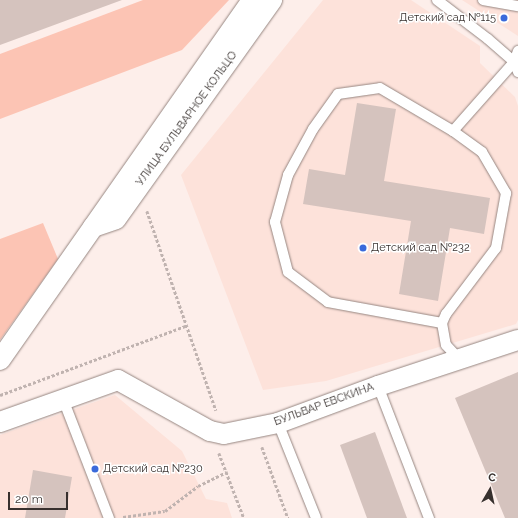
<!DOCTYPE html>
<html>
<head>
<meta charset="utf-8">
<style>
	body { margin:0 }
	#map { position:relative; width:518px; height:518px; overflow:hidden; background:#fdeeea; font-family:Raleway,sans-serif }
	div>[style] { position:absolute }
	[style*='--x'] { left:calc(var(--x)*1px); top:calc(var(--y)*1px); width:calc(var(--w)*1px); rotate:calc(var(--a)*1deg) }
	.built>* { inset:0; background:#fde2da }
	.green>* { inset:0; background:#fcc4b4 }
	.building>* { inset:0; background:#d5c3be }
	.path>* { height:2.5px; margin-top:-1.25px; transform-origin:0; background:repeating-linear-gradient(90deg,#c0b3b0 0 3px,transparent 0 5px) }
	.roads { filter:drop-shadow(0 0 1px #968681) drop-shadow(0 0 1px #968681) }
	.lane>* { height:10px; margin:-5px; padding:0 5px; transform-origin:5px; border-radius:5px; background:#fff }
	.street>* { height:20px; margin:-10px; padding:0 10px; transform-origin:10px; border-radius:10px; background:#fff }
	.dots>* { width:11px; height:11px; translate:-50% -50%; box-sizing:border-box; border:2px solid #fff; border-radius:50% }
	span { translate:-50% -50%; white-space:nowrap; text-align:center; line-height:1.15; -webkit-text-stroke:3px #fff; paint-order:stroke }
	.poi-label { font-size:11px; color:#37302e }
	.right { translate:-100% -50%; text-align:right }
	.left { translate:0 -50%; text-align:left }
	.street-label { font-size:11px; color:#37302e }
	.north { position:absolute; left:470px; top:470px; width:40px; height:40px; -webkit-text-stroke:3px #fff; paint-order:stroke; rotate:9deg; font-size:11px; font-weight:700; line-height:16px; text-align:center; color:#37302e }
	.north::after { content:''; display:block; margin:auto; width:14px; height:18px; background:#37302e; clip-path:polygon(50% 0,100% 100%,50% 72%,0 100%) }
	.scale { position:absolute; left:8px; top:492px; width:60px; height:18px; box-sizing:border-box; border:2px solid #37302e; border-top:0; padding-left:5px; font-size:12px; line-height:14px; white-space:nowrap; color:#37302e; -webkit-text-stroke:3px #fff; paint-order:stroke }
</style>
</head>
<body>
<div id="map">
	<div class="built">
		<div style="clip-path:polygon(323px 0,411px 0,480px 46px,480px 63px,515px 97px,518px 106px,518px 320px,516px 324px,326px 381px,263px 390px,181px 175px)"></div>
		<div style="clip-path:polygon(462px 0,518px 0,518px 36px)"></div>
		<div style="clip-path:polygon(115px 395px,182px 451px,206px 499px,227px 503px,232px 518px,0 518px,0 435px)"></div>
	</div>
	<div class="green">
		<div style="clip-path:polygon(143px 0,229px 0,182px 50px,0 119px,0 54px)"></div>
		<div style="clip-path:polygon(43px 223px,58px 259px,0 340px,0 239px)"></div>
	</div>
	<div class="building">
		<div style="clip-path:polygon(0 0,122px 0,0 45px)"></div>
		<div style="clip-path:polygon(357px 103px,396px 109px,384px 181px,490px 198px,484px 234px,450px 228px,438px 301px,399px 294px,411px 221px,303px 204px,309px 169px,345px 175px)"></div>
		<div style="clip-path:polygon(518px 372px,518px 518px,505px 518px,455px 398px)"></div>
		<div style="clip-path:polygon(375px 432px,407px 518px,367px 518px,340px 445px)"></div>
		<div style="clip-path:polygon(33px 470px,72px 477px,65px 518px,25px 518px)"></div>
	</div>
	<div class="path">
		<div style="--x:147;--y:211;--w:211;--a:70.9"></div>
		<div style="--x:0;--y:395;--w:198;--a:-20.4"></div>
		<div style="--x:262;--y:447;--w:76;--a:69.9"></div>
		<div style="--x:219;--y:453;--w:70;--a:69"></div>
		<div style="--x:123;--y:517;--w:42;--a:-8.1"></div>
		<div style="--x:165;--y:511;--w:41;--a:-37.1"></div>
		<div style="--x:198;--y:486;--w:32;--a:-26"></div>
	</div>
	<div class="roads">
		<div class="lane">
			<div style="--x:437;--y:0;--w:64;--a:37.4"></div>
			<div style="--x:488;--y:39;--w:35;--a:41"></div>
			<div style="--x:514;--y:62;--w:11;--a:68"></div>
			<div style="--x:483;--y:0;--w:36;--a:10"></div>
			<div style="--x:453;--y:131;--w:92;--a:-48.5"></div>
			<div style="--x:514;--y:62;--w:12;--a:-70"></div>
			<div style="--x:442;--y:323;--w:116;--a:-169.6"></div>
			<div style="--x:328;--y:302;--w:50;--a:-143.1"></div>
			<div style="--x:288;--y:272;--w:52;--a:-104.6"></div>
			<div style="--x:275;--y:222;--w:49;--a:-74.5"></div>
			<div style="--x:288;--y:175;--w:52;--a:-61.5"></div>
			<div style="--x:313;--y:129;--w:43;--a:-54.5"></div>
			<div style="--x:338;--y:94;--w:42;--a:-8.1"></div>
			<div style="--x:380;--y:88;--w:85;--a:30.5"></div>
			<div style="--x:453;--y:131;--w:36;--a:36"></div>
			<div style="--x:482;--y:152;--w:48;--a:59.7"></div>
			<div style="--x:506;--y:193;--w:56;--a:100.3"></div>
			<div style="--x:496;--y:248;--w:83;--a:127.1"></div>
			<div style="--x:446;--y:314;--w:10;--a:114"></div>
			<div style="--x:442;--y:323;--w:22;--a:80"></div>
			<div style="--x:446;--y:345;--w:18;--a:47"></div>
			<div style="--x:378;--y:386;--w:142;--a:68.9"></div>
			<div style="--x:63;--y:399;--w:128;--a:68.9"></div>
			<div style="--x:278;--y:423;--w:102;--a:68.2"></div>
		</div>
		<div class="street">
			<div style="--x:93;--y:227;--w:24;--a:-19"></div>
			<div style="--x:116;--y:219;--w:269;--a:-54.5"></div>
			<div style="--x:0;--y:360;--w:439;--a:-55"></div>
			<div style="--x:0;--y:422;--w:125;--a:-19.6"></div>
			<div style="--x:118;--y:380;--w:105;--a:29"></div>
			<div style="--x:210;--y:431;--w:14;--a:12"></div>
			<div style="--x:224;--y:434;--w:55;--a:-11.5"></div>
			<div style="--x:278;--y:423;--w:107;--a:-20.3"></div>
			<div style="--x:378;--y:386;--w:147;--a:-18.2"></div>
		</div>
	</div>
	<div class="dots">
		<div style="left:504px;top:18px;background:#3a6adb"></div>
		<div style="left:363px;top:248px;background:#3a6adb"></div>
		<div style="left:95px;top:469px;background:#3a6adb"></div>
	</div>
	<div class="poi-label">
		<span class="right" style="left:496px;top:18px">Детский сад №115</span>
		<span class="left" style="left:371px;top:248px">Детский сад №232</span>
		<span class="left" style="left:103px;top:469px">Детский сад №230</span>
	</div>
	<div class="street-label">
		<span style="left:187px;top:119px;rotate:-54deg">УЛИЦА БУЛЬВАРНОЕ КОЛЬЦО</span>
		<span style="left:324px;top:405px;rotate:-20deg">БУЛЬВАР ЕВСКИНА</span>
	</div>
	<div class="north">С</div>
	<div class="scale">20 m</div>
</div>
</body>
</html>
